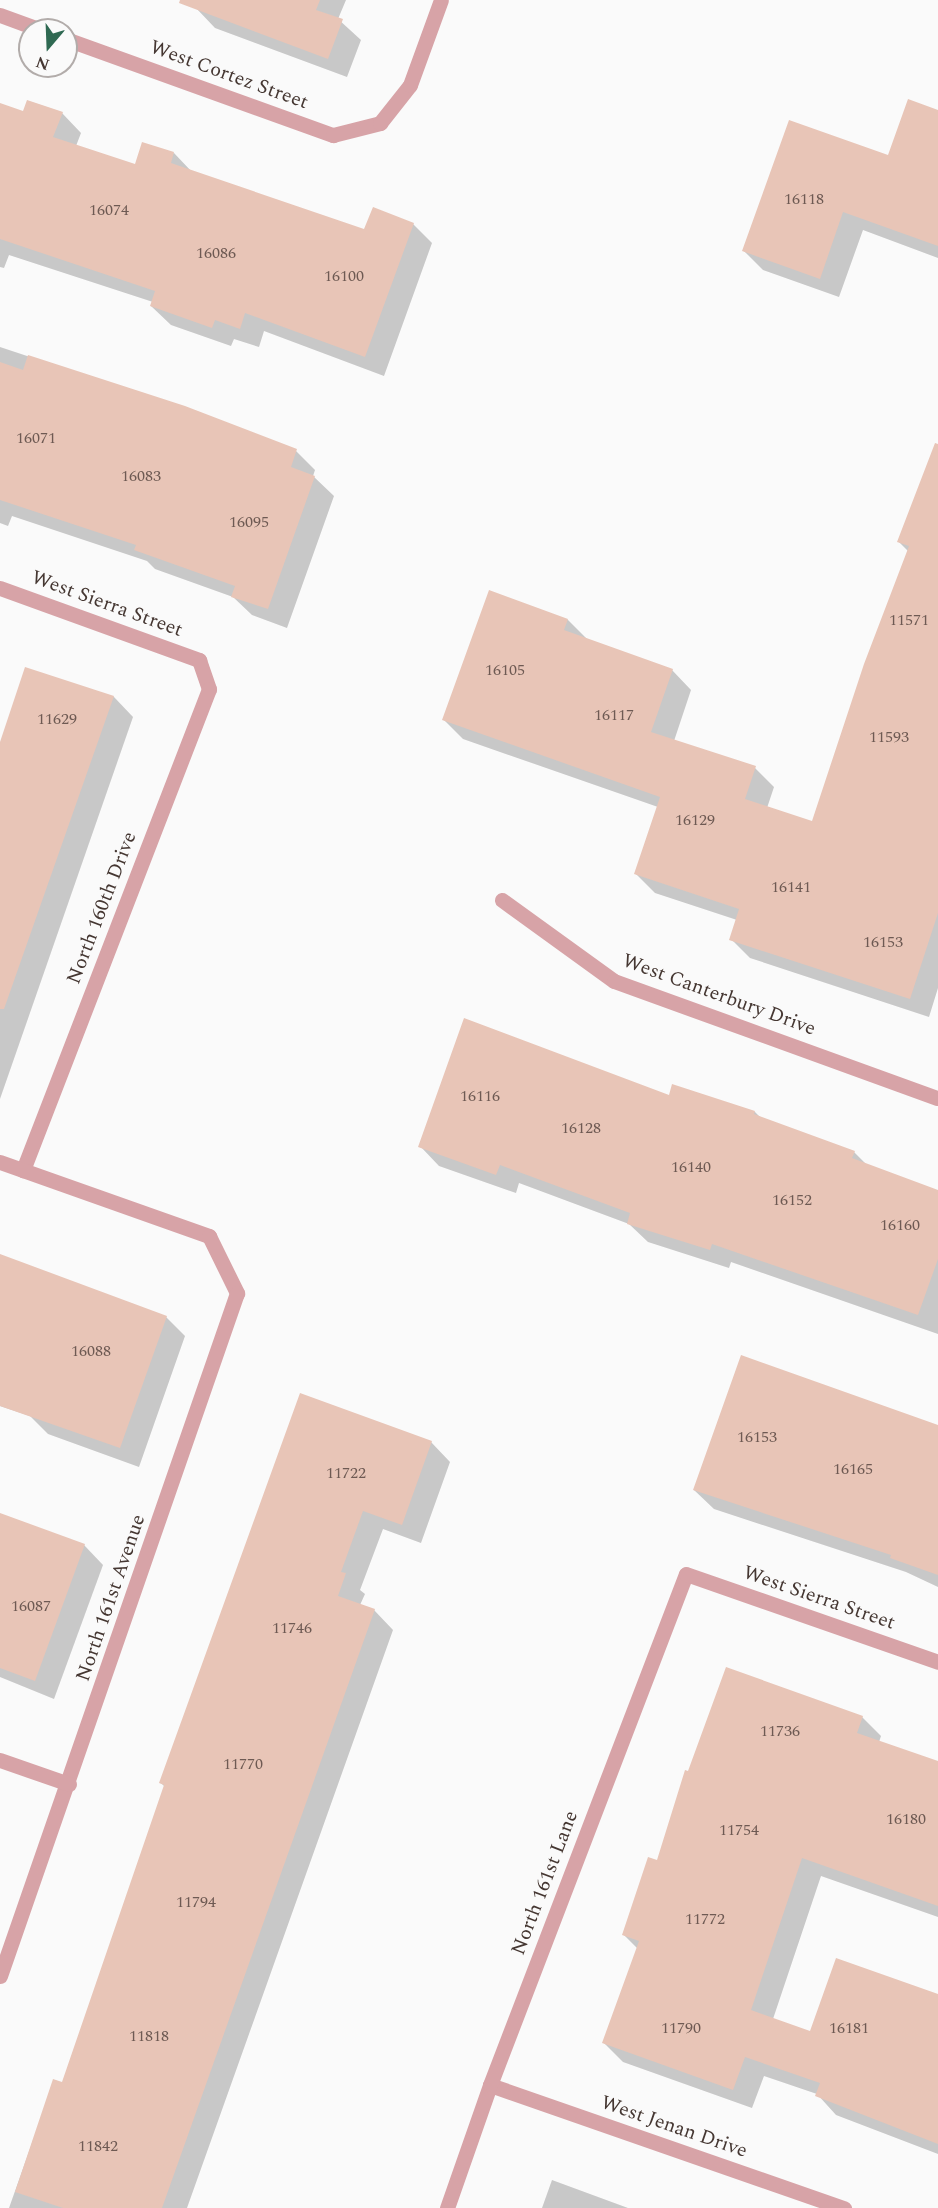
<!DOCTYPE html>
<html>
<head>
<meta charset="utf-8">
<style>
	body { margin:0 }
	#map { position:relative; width:938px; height:2208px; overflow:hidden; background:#fafafa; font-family:Spectral,serif }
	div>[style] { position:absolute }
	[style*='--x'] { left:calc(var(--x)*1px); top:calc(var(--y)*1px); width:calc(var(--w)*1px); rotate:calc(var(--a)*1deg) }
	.shadow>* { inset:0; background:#0003 }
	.building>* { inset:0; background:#e8c5b7 }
	.minor>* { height:15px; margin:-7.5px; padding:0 7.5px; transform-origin:7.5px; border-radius:7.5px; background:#d7a3a7 }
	span { translate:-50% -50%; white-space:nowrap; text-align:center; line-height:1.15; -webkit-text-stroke:4.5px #fafafa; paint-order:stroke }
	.number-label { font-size:16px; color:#6e5a53 }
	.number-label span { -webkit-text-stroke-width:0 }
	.street-label { font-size:20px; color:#453732 }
	.north { position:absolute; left:18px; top:18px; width:60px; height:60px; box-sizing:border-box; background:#fafafa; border:2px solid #b2acaa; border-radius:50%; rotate:199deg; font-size:16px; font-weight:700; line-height:24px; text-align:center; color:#453732 }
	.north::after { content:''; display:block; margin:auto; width:21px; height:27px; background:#2f6952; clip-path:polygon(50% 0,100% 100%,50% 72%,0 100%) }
</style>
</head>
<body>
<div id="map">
	<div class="shadow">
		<div style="clip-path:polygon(199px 0,346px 0,338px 19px,361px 40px,347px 77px,215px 28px,196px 8px)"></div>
		<div style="clip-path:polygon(0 104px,24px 113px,62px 113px,81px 133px,76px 146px,136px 166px,174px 153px,192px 172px,365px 231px,413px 224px,432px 243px,384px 376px,264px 331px,259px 347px,234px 339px,231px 346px,171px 325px,151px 306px,153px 302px,9px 255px,4px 268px,0 267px)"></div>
		<div style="clip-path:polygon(938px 112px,938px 258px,863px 230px,839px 297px,763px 270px,744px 251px,889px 157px)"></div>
		<div style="clip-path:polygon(0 347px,184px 408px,296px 451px,315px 470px,313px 476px,334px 496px,287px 628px,252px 615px,233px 597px,155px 569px,147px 561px,12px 516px,8px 526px,0 523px)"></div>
		<div style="clip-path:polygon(938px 478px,938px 988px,929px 1017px,750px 958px,731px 939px,737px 920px,655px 893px,636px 874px,658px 807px,463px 739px,444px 720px,490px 592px,568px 620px,587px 639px,672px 670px,691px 690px,674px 741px,755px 768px,774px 787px,767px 808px,813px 823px,908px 551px,899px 542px)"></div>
		<div style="clip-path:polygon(26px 669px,114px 697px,133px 717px,0 1099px,0 747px)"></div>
		<div style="clip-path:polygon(670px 1097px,755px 1112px,761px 1118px,854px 1152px,867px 1165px,938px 1191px,938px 1334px,731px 1262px,729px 1268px,648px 1242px,629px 1224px,519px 1183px,516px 1193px,439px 1166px,420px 1146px)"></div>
		<div style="clip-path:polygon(0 1258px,166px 1317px,185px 1336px,139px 1467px,48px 1434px,30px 1416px,0 1406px)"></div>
		<div style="clip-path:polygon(301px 1395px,431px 1442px,450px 1462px,421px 1543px,383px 1529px,360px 1590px,365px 1594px,360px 1605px,374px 1610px,393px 1630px,187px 2208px,9px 2208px,54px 2081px,62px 2084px,165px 1787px,161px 1783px)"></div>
		<div style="clip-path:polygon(938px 1426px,938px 1587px,906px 1572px,714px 1509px,694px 1490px)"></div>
		<div style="clip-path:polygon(0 1516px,84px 1545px,103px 1565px,54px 1699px,0 1677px)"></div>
		<div style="clip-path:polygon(862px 1717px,881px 1736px,879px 1742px,938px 1763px,938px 1917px,821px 1876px,773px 2019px,811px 2033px,938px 1995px,938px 2154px,836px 2115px,817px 2094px,764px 2076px,752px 2108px,623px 2062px,604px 2043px,638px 1949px,624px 1935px,658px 1862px)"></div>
		<div style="clip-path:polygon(552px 2180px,628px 2208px,542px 2208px)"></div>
	</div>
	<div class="building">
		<div style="clip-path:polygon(180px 0,320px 0,316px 10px,343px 19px,328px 59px,179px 3px)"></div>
		<div style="clip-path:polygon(908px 99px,938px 110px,938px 246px,843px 212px,820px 279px,742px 251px,789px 120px,888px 155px)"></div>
		<div style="clip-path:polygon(27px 100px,63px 112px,53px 137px,135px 164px,142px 142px,174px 152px,171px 163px,364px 229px,373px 207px,414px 223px,365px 357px,245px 313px,240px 329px,215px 320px,212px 328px,150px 306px,155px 291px,0 239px,0 103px,23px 111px)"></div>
		<div style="clip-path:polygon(28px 355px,185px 406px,297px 449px,291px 467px,315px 476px,268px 609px,231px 597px,235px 586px,134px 550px,136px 545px,0 500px,0 362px,23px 370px)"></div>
		<div style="clip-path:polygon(935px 443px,938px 444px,938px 913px,910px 999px,729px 940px,739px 909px,634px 874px,660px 797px,442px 720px,489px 590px,568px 619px,564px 630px,673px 669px,651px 732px,756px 766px,745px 799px,812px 821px,864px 664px,909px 546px,897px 542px)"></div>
		<div style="clip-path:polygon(25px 667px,114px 696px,4px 1009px,0 1009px,0 742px)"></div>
		<div style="clip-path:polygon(464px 1018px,669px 1095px,672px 1084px,755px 1111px,754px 1114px,855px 1151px,852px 1158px,938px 1190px,938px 1259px,918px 1315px,712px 1244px,710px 1250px,627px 1224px,630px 1213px,500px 1165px,496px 1175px,418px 1147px)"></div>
		<div style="clip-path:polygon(0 1254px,167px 1316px,120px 1448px,0 1406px)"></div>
		<div style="clip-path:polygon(741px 1355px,938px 1425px,938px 1575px,890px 1558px,891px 1555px,693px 1490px)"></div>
		<div style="clip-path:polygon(300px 1393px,432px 1441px,402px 1525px,363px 1511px,341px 1572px,346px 1573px,338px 1596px,375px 1609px,162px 2208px,63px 2208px,15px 2192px,53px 2079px,62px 2082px,164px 1785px,159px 1783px)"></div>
		<div style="clip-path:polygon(0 1513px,85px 1544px,35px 1681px,0 1668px)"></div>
		<div style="clip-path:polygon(726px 1667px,863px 1716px,857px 1733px,938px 1761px,938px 1906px,802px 1858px,751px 2010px,810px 2031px,836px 1958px,938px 1994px,938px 2144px,815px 2096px,820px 2083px,745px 2057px,733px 2090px,602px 2043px,639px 1941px,622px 1935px,648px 1857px,657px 1860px,685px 1770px,688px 1771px)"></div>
	</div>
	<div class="minor">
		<div style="--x:0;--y:15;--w:44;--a:20.1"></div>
		<div style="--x:66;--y:39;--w:284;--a:19.8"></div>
		<div style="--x:333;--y:135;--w:49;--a:-14.3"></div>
		<div style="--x:380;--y:123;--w:48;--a:-51.7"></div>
		<div style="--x:410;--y:85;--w:90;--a:-70"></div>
		<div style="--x:0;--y:588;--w:212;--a:19.9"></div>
		<div style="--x:199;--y:660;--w:31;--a:71"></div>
		<div style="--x:209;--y:689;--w:516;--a:111.14"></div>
		<div style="--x:502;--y:900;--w:138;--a:35.9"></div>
		<div style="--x:614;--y:981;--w:344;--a:19.9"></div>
		<div style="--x:0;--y:1162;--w:222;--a:19.5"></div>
		<div style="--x:209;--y:1236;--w:64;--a:63.8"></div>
		<div style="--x:237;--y:1293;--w:723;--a:109.14"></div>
		<div style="--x:0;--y:1760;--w:73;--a:19.2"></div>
		<div style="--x:490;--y:2085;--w:375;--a:19.2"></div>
		<div style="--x:447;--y:2208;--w:130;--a:-70.7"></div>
		<div style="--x:490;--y:2085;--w:547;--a:-69.02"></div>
		<div style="--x:686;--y:1574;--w:267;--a:19.2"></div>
	</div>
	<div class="number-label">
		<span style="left:804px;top:199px">16118</span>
		<span style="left:109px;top:210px">16074</span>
		<span style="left:216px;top:253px">16086</span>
		<span style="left:344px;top:276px">16100</span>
		<span style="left:36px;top:438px">16071</span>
		<span style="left:141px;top:476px">16083</span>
		<span style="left:249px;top:522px">16095</span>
		<span style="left:909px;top:620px">11571</span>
		<span style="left:505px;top:670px">16105</span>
		<span style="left:614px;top:715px">16117</span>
		<span style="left:57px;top:719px">11629</span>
		<span style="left:889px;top:737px">11593</span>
		<span style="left:695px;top:820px">16129</span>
		<span style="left:791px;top:887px">16141</span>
		<span style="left:883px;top:942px">16153</span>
		<span style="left:480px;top:1096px">16116</span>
		<span style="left:581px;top:1128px">16128</span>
		<span style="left:691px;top:1167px">16140</span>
		<span style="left:792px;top:1200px">16152</span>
		<span style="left:900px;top:1225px">16160</span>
		<span style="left:91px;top:1351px">16088</span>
		<span style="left:757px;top:1437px">16153</span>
		<span style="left:853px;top:1469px">16165</span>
		<span style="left:346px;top:1473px">11722</span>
		<span style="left:31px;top:1606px">16087</span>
		<span style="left:292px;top:1628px">11746</span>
		<span style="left:780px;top:1731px">11736</span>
		<span style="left:243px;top:1764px">11770</span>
		<span style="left:906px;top:1819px">16180</span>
		<span style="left:739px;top:1830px">11754</span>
		<span style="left:196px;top:1902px">11794</span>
		<span style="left:705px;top:1919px">11772</span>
		<span style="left:681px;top:2028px">11790</span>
		<span style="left:849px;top:2028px">16181</span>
		<span style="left:149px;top:2036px">11818</span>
		<span style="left:98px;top:2146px">11842</span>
	</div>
	<div class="street-label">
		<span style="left:229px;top:75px;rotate:20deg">West Cortez Street</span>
		<span style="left:107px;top:604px;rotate:20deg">West Sierra Street</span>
		<span style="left:102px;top:908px;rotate:-69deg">North 160th Drive</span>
		<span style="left:719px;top:995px;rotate:20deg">West Canterbury Drive</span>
		<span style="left:111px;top:1598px;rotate:-71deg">North 161st Avenue</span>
		<span style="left:819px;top:1598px;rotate:19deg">West Sierra Street</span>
		<span style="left:545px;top:1883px;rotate:-69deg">North 161st Lane</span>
		<span style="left:674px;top:2127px;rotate:19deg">West Jenan Drive</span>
	</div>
	<div class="north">N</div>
</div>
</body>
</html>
